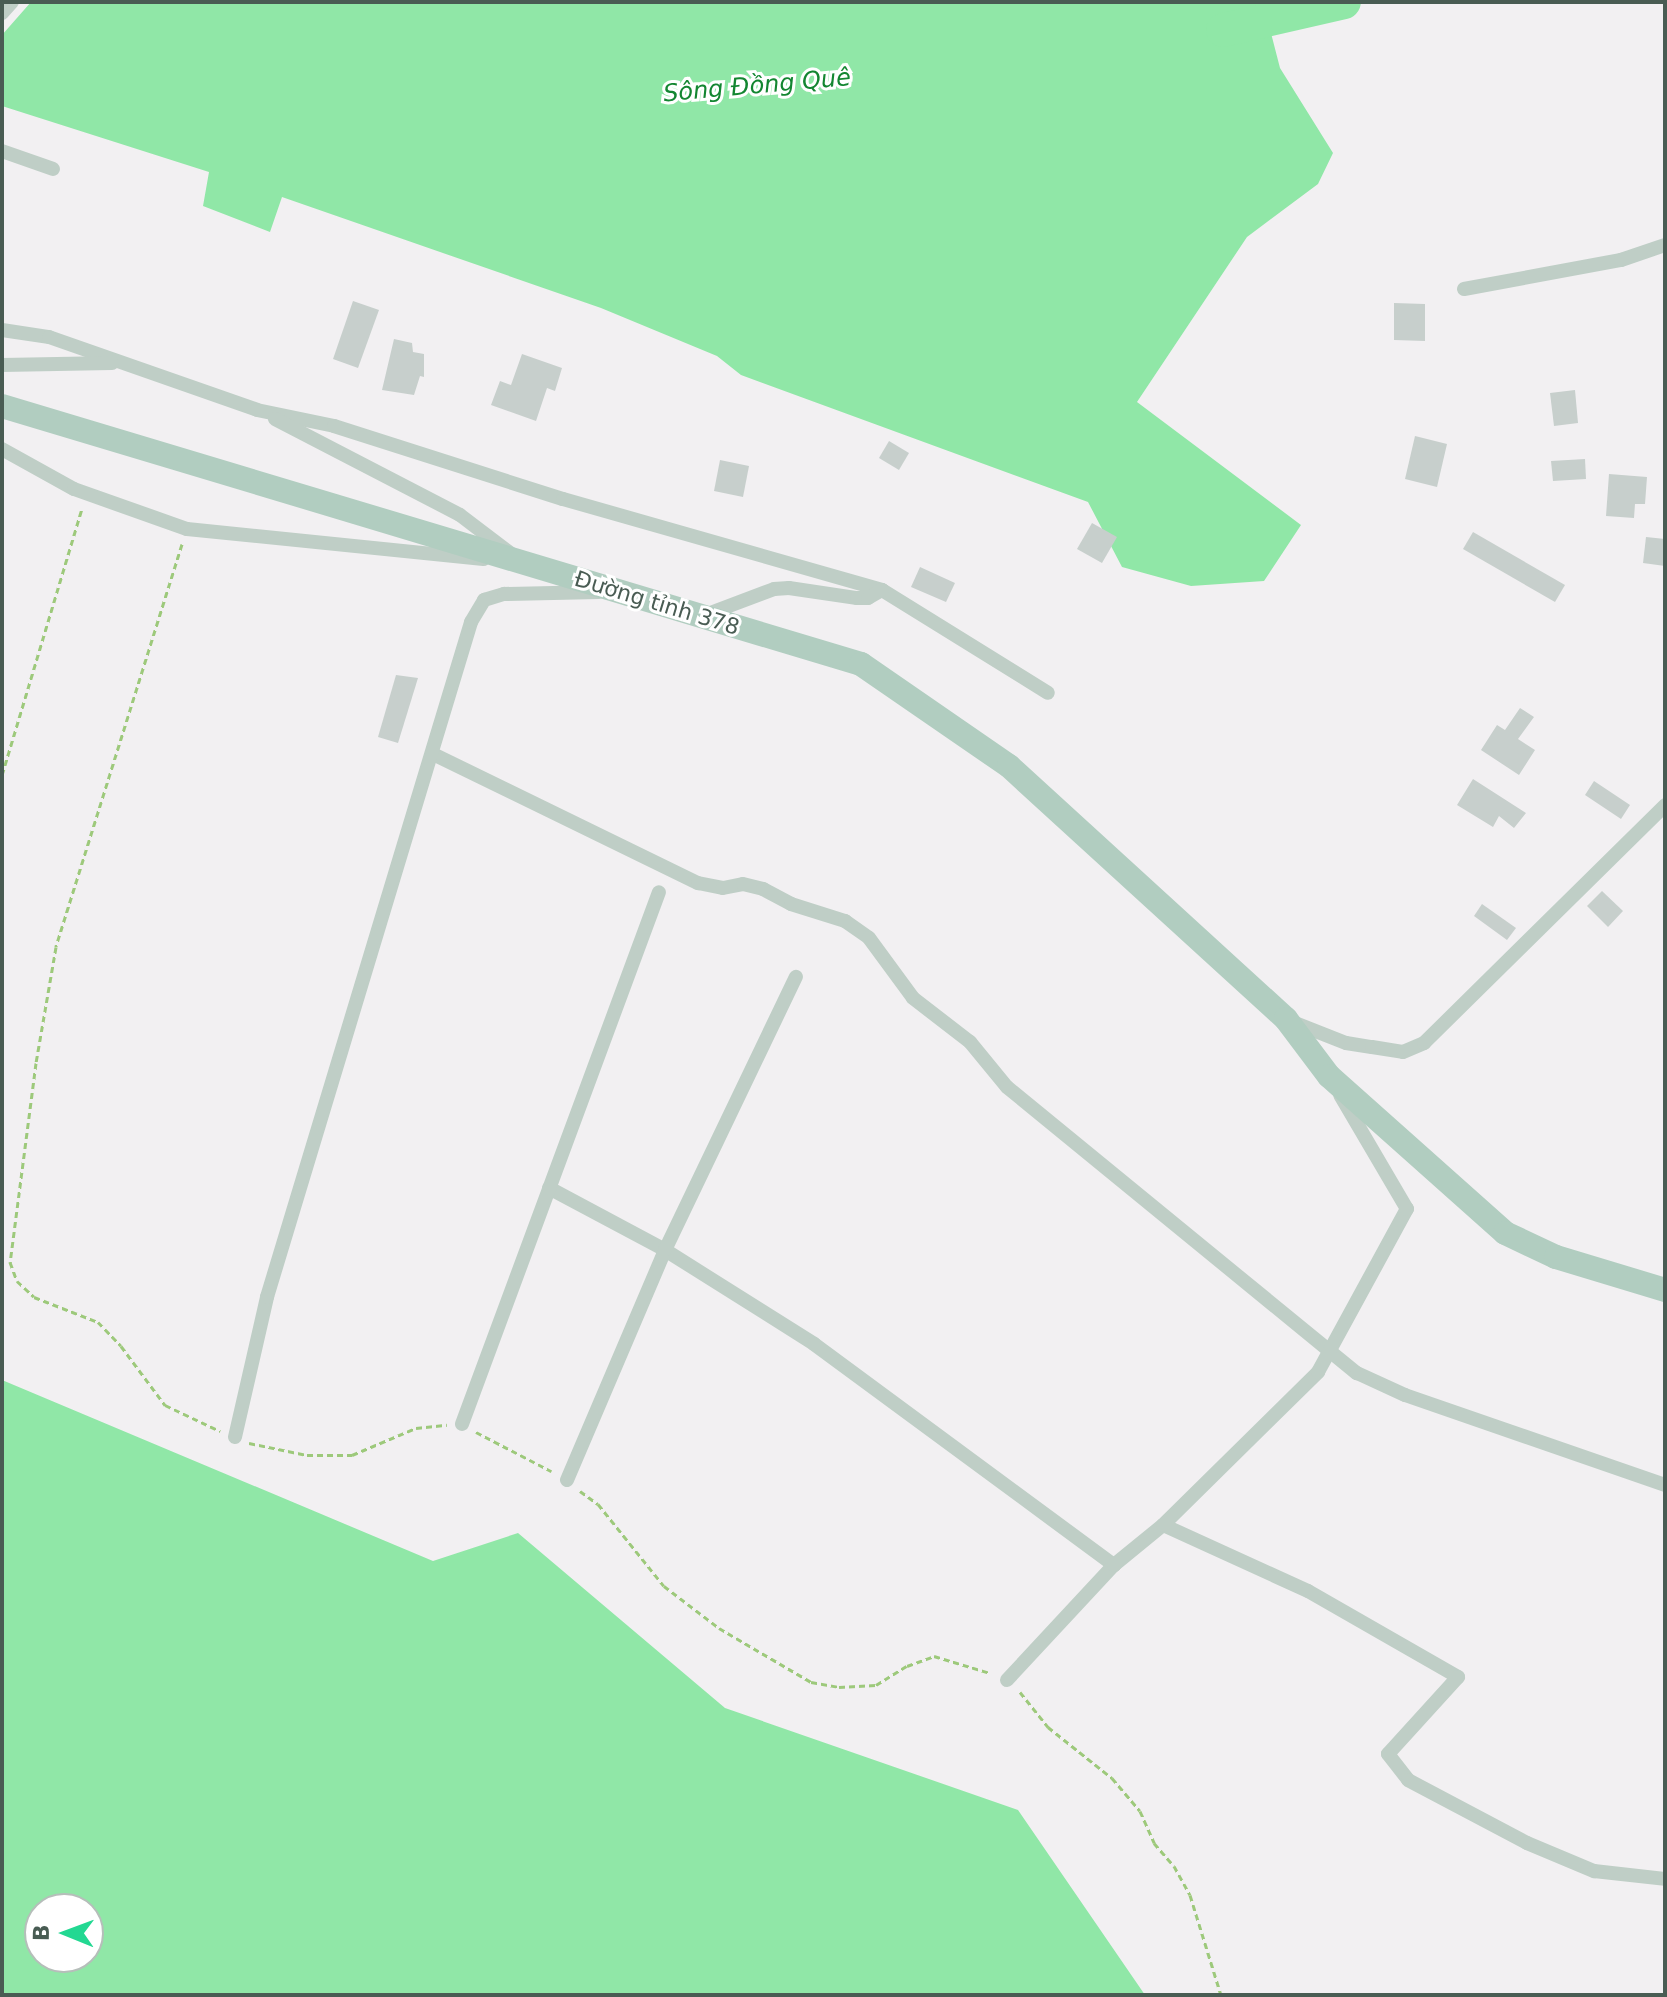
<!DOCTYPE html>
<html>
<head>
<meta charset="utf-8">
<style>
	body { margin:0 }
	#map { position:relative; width:1667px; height:1997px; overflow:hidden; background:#f2f0f2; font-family:"DejaVu Sans",sans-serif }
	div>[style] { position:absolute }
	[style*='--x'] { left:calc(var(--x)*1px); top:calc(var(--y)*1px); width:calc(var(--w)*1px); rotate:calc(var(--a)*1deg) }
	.water>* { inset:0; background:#90e7a7 }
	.river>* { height:34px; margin:-17px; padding:0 17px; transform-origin:17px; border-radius:17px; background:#90e7a7 }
	.building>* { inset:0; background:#c7cfcc }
	.path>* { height:3px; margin-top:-1.5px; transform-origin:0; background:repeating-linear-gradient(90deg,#9dc97b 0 6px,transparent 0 10px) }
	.street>* { height:14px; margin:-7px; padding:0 7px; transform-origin:7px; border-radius:7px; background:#bfcec6 }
	.primary>* { height:24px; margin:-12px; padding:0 12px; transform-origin:12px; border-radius:12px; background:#b1cdc0 }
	span { translate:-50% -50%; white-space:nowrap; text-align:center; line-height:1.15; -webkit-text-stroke:6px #fff; paint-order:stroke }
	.street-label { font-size:22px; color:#495c53 }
	.water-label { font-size:24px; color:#138631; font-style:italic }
	.frame { position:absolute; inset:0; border:4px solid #495c53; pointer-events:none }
	.north { position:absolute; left:24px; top:1893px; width:80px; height:80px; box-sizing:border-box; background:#fff; border:2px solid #b6beba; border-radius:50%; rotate:271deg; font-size:22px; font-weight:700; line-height:32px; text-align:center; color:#495c53 }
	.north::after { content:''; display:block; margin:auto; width:28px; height:36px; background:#23d892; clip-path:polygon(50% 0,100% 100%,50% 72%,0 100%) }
</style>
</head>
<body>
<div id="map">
	<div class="water">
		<div style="clip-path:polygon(31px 2px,1263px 2px,1280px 68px,1333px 153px,1318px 184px,1247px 237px,1137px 402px,1301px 525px,1264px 581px,1191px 586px,1122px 567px,1088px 502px,741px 375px,717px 356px,601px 308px,282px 197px,270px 232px,203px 206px,209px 172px,2px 106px,2px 35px)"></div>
		<div style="clip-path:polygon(evenodd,2px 1380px,433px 1561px,518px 1533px,725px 1708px,1018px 1810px,1145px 1995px,2px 1995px,2px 1380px,40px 1909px,88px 1909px,88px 1957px,40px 1957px,40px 1909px)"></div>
	</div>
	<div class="river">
		<div style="--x:1223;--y:30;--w:124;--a:-13"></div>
	</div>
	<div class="building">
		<div style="clip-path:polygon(353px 301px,379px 310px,358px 368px,333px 359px)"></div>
		<div style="clip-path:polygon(1394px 303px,1425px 304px,1425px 341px,1394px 340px)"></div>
		<div style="clip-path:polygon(394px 339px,412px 343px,413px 352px,424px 354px,424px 377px,420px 376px,414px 395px,382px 390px)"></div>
		<div style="clip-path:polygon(522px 354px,562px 368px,555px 391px,547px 388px,536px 421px,491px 405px,500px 381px,511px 385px)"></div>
		<div style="clip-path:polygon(1575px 390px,1578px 423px,1554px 426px,1550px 393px)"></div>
		<div style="clip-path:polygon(1415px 436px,1447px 444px,1437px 487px,1405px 479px)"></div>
		<div style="clip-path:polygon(889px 441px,909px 453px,899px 470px,879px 458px)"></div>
		<div style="clip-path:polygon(1585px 459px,1586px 479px,1553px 481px,1551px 461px)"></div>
		<div style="clip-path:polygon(720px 460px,749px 466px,743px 497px,714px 491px)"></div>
		<div style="clip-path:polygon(1609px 474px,1647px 477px,1645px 504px,1635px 504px,1634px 518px,1606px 516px)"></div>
		<div style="clip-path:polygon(1092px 523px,1117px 537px,1102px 563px,1077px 549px)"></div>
		<div style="clip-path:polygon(1473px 532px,1565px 585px,1555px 602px,1463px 549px)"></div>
		<div style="clip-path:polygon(1646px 537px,1665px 539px,1665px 566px,1643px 563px)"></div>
		<div style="clip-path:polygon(920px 567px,955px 583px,946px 602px,911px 587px)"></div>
		<div style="clip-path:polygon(396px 675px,418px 678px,398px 743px,378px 737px)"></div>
		<div style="clip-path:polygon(1520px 708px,1534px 717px,1518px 739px,1535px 750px,1519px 775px,1481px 750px,1497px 725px,1505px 730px)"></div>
		<div style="clip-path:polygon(1473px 779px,1526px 813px,1514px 828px,1499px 816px,1493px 827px,1457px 805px)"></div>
		<div style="clip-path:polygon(1594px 781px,1630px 805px,1621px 819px,1585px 795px)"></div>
		<div style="clip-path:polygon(1602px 891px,1623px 911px,1608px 927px,1587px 906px)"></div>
		<div style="clip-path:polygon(1482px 904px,1516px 928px,1507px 940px,1474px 916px)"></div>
	</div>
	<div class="path">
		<div style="--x:182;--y:544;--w:422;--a:107.4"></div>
		<div style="--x:56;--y:947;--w:118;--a:99.8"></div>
		<div style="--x:36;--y:1063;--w:201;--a:97.4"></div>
		<div style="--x:10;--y:1262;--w:20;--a:70"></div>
		<div style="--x:17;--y:1281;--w:23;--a:43"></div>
		<div style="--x:34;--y:1297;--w:69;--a:21.3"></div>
		<div style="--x:98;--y:1322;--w:33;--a:46"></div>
		<div style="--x:121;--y:1346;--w:74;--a:53.3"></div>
		<div style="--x:165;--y:1405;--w:61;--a:25.3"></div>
		<div style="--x:2;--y:775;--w:279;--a:-73.3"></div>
		<div style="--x:476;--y:1432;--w:85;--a:27.5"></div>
		<div style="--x:249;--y:1443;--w:59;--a:11.7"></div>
		<div style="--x:307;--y:1455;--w:45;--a:0"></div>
		<div style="--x:352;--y:1455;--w:69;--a:-22.9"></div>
		<div style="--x:416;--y:1428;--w:31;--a:-6"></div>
		<div style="--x:580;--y:1491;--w:22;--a:36"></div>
		<div style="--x:598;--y:1504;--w:105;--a:51.2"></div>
		<div style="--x:664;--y:1586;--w:69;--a:37.4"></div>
		<div style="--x:719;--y:1628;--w:107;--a:30.4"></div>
		<div style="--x:811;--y:1682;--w:28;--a:10"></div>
		<div style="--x:839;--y:1687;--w:37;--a:-3"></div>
		<div style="--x:876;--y:1685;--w:36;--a:-32"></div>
		<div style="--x:907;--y:1666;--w:29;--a:-20"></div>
		<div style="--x:934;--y:1656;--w:59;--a:16.9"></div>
		<div style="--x:1020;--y:1692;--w:45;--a:51.3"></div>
		<div style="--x:1048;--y:1727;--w:82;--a:38.6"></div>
		<div style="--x:1112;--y:1778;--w:43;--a:49.7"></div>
		<div style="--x:1140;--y:1811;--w:35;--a:66"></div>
		<div style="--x:1154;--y:1843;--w:30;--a:49"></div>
		<div style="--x:1174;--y:1866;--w:33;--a:61"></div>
		<div style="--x:1190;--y:1895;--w:105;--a:72.8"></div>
	</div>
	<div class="street">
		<div style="--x:2;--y:13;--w:15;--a:-48"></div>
		<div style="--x:2;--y:151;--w:54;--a:19.4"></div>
		<div style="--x:1464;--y:289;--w:160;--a:-10.5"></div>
		<div style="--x:1621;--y:260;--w:46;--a:-18.8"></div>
		<div style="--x:2;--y:330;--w:48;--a:8.5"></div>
		<div style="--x:49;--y:337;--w:220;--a:19.3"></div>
		<div style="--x:257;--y:410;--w:79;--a:11.7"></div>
		<div style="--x:334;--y:426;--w:240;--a:17.7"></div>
		<div style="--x:563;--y:499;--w:332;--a:15.9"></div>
		<div style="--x:882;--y:590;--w:195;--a:31.8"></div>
		<div style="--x:2;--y:365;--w:110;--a:-1"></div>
		<div style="--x:275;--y:419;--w:208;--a:27.4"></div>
		<div style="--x:460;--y:515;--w:63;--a:37.2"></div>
		<div style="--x:2;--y:449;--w:82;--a:29.1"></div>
		<div style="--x:74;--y:489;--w:120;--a:19.5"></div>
		<div style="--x:187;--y:529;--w:298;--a:5.8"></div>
		<div style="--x:705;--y:615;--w:74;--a:-20.6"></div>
		<div style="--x:774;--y:589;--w:15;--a:-4"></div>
		<div style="--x:789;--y:588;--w:69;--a:8.4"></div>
		<div style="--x:857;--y:598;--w:11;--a:0"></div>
		<div style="--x:868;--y:598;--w:16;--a:-30"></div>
		<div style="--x:433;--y:754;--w:295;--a:26"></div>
		<div style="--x:698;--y:883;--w:25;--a:11"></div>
		<div style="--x:723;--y:888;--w:20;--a:-11"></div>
		<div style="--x:743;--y:884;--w:21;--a:14"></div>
		<div style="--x:763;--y:889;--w:32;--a:28"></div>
		<div style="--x:791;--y:904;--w:57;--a:17.5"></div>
		<div style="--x:845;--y:921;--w:29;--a:35"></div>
		<div style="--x:869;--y:938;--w:74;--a:53.7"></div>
		<div style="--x:913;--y:998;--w:72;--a:37.7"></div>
		<div style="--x:970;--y:1042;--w:58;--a:50.6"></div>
		<div style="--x:1007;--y:1087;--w:452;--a:39.3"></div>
		<div style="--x:1357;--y:1373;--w:53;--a:24.6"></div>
		<div style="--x:1405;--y:1395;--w:275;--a:19.1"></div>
		<div style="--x:1290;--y:1021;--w:60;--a:21.4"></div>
		<div style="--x:1346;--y:1043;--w:26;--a:9"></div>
		<div style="--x:1372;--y:1047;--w:31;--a:9"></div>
		<div style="--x:1403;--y:1052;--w:23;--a:-23"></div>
		<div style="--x:1424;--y:1043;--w:339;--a:-44.6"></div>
		<div style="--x:549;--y:1188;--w:132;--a:28.1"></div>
		<div style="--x:665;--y:1250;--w:176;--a:32.2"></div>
		<div style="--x:814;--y:1344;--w:373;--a:36.4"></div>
		<div style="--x:462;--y:1424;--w:567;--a:-69.68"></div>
		<div style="--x:235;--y:1437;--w:144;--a:-77.1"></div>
		<div style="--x:267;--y:1297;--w:705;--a:-73.18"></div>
		<div style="--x:471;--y:622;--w:26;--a:-59"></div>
		<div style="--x:484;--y:600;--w:21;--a:-17"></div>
		<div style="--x:504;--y:594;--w:95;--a:-1.2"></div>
		<div style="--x:567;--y:1480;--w:250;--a:-66.9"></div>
		<div style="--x:665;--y:1250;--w:303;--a:-64.4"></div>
		<div style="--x:1163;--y:1525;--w:159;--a:24.5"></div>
		<div style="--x:1308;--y:1591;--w:173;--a:29.8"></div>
		<div style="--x:1458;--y:1677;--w:104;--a:132.3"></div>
		<div style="--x:1388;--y:1754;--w:33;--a:52"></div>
		<div style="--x:1408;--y:1780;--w:135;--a:27.9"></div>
		<div style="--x:1527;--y:1843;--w:73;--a:22.7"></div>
		<div style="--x:1594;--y:1871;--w:71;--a:6.4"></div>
		<div style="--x:1007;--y:1680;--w:157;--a:-47.1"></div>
		<div style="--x:1114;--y:1565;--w:63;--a:-39.2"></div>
		<div style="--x:1163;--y:1525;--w:218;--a:-44.6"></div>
		<div style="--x:1318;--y:1372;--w:186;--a:-61.4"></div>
		<div style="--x:1407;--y:1209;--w:132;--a:-120.4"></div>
	</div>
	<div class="primary">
		<div style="--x:2;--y:406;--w:897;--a:16.72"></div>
		<div style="--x:861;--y:664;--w:180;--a:34.6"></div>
		<div style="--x:1009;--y:766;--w:375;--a:42.4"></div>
		<div style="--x:1286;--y:1019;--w:71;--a:53"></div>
		<div style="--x:1329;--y:1076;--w:236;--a:41.7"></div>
		<div style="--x:1505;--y:1233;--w:56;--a:25.2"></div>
		<div style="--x:1556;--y:1257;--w:114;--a:16.8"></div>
	</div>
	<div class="street-label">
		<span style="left:657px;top:603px;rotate:17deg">Đường tỉnh 378</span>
	</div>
	<div class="water-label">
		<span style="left:757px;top:86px;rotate:-5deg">Sông Đồng Quê</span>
	</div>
	<div class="frame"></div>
	<div class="north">B</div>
</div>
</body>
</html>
